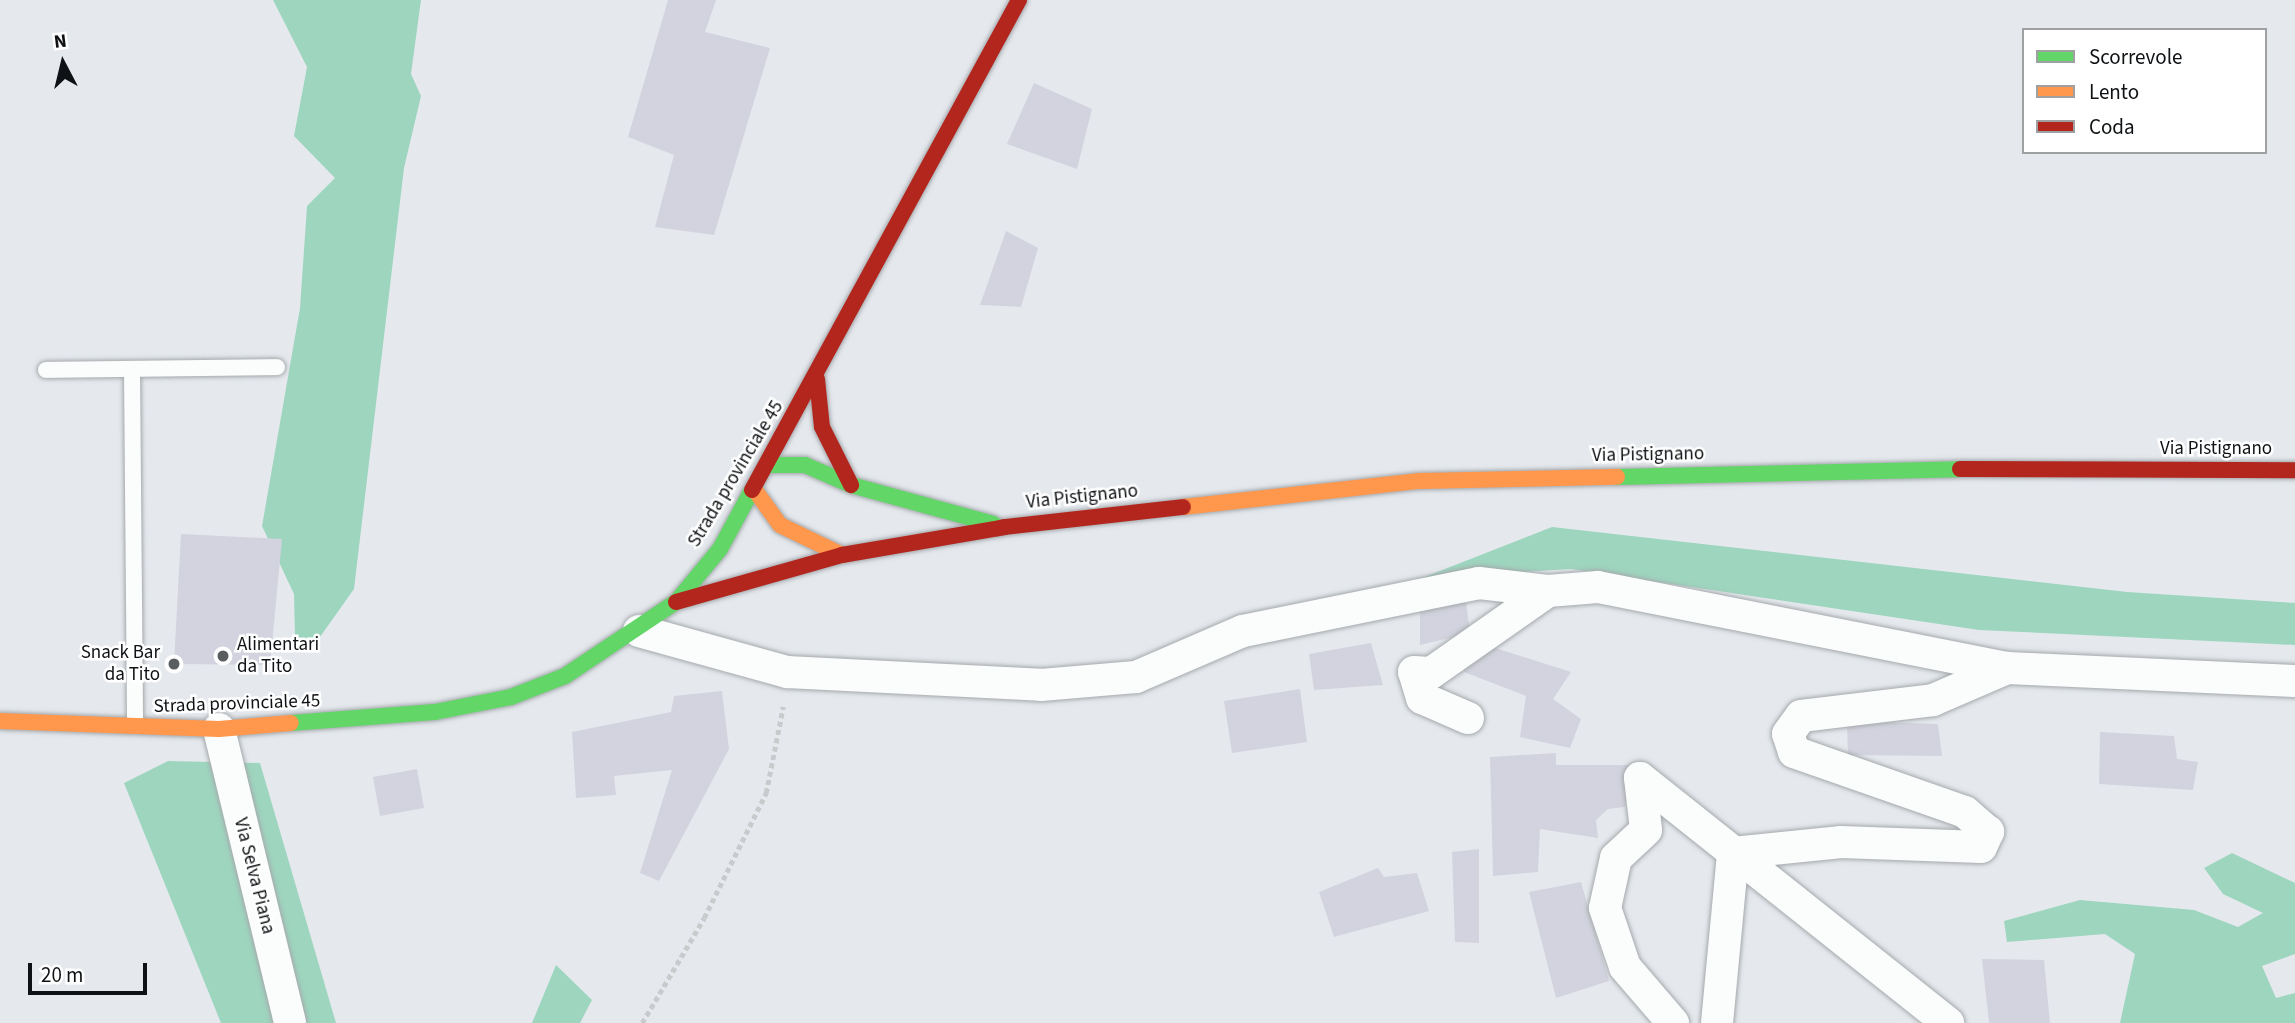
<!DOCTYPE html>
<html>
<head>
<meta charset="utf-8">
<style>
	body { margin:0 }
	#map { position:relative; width:2295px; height:1023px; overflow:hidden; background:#e5e9ee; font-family:"Source Sans 3",sans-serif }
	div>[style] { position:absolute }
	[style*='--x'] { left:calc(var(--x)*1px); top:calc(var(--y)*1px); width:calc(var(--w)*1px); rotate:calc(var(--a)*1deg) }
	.forest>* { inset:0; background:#9ed5bf }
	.building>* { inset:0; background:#d2d3de }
	.path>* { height:4.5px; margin-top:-2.25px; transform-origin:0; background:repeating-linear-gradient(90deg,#c9cacc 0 5px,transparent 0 8.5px) }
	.roads { filter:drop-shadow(0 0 2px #a5a9ac) drop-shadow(0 0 2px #a5a9ac) }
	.lane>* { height:16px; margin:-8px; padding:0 8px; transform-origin:8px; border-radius:8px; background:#fbfcfc }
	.street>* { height:32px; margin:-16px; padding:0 16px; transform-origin:16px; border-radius:16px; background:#fbfcfc }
	.fast>* { height:16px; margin:-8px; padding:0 8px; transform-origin:8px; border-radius:8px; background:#63d668 }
	.slow>* { height:16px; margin:-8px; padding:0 8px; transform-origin:8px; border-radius:8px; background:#ff974d }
	.jam>* { height:16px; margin:-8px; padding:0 8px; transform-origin:8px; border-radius:8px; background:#b3261e }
	.dots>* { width:19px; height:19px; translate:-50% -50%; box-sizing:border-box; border:4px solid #fff; border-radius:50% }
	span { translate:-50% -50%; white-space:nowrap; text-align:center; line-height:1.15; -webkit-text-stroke:5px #fff; paint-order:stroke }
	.street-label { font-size:19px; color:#0f1214 }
	.poi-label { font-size:19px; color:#0f1214 }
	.left { translate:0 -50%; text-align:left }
	.right { translate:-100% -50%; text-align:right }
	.legend { position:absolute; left:2022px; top:28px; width:245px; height:126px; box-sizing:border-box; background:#fff; border:2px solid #9fa0a1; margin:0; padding:9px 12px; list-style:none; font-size:21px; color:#0f1214 }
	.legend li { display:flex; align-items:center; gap:14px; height:35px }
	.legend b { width:35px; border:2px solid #9fa0a1 }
	.north { position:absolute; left:28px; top:28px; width:70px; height:70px; -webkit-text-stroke:5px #fff; paint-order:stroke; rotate:353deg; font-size:19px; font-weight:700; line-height:28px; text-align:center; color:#0f1214 }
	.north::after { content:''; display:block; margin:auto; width:24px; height:32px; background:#0f1214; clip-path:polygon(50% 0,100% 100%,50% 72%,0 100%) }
	.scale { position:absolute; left:28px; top:963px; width:119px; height:32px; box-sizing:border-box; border:4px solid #0f1214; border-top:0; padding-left:9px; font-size:21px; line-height:24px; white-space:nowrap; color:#0f1214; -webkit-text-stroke:5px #fff; paint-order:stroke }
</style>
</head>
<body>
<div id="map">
	<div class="forest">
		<div style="clip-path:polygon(273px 0,421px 0,411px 74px,421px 96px,404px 168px,354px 589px,315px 644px,295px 637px,294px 594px,262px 526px,300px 308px,307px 206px,335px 178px,294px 136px,307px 67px)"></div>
		<div style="clip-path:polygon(1552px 527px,2127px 592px,2295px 603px,2295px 645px,1979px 630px,1571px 569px,1422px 578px)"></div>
		<div style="clip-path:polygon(168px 761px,260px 763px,336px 1023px,221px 1023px,124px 783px)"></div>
		<div style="clip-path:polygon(2232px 853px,2295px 883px,2295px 954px,2262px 966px,2276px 998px,2295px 993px,2295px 1023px,2120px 1023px,2135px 954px,2105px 934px,2007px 942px,2004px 921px,2080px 900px,2194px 910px,2238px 927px,2263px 913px,2223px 894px,2204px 868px)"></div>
		<div style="clip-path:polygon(556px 965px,592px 1000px,580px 1023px,532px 1023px)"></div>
	</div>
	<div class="building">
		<div style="clip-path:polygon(668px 0,716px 0,705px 32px,770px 48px,714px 235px,655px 227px,674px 155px,628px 137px)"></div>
		<div style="clip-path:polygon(1034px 83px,1092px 109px,1077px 169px,1007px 144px)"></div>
		<div style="clip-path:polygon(1006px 231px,1038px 248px,1021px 307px,980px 305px)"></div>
		<div style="clip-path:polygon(181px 534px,282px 539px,270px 665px,174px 664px)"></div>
		<div style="clip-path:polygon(1420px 602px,1466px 602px,1470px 633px,1420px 645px)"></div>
		<div style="clip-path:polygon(1371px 643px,1383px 685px,1314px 690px,1309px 654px)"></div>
		<div style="clip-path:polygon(1486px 645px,1571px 672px,1553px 699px,1581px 719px,1570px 748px,1520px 737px,1526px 696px,1464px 672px,1465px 656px)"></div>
		<div style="clip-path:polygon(1300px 689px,1307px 742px,1232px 753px,1224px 701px)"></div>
		<div style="clip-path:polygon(722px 691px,729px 749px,659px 881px,640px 873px,672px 770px,614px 776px,616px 795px,576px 798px,572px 732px,671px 712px,674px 696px)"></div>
		<div style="clip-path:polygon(1847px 721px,1938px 724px,1942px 756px,1848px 755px)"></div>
		<div style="clip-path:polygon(2100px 732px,2174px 736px,2177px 759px,2198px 762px,2193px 790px,2099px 784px)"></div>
		<div style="clip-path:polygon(1556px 753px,1556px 765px,1630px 765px,1625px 807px,1608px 809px,1596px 820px,1598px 838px,1540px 829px,1538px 872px,1493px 876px,1490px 757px)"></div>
		<div style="clip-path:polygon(417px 769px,424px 808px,380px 816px,373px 777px)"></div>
		<div style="clip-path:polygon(1479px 849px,1479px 943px,1455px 942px,1452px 852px)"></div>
		<div style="clip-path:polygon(1378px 868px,1384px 877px,1417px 873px,1429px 911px,1334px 937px,1319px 892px)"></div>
		<div style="clip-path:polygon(1581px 882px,1609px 981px,1556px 998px,1529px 892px)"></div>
		<div style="clip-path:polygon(1982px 959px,2044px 960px,2050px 1023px,1989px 1023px)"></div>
	</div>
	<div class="path">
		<div style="--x:642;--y:1023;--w:122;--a:-59.4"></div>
		<div style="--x:704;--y:918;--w:140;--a:-63.6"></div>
		<div style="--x:766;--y:793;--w:88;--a:-78.8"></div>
	</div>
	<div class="roads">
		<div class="lane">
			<div style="--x:46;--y:370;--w:231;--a:-0.7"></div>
			<div style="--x:132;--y:371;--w:354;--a:89.5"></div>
		</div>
		<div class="street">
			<div style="--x:639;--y:631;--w:154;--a:15.5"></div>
			<div style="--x:787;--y:672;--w:254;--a:2.9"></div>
			<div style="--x:1041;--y:685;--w:95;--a:-4.8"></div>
			<div style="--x:1136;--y:677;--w:116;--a:-23.3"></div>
			<div style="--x:1243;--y:631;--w:241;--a:-11.5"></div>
			<div style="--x:1479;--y:583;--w:69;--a:6.6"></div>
			<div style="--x:1548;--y:591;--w:50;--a:-4.6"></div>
			<div style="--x:1598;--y:587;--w:417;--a:11.2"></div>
			<div style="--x:2007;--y:668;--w:288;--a:2.6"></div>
			<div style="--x:1468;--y:718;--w:50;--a:-156.5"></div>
			<div style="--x:1422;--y:698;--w:27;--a:-107"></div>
			<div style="--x:1414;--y:672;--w:17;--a:3"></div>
			<div style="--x:1431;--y:673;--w:143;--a:-35"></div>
			<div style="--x:219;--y:729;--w:302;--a:76.4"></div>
			<div style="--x:1640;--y:778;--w:394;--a:38.5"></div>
			<div style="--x:1640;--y:778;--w:52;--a:83.4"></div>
			<div style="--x:1646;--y:830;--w:41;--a:137"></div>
			<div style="--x:1616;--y:858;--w:51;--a:102.4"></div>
			<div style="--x:1605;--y:908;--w:62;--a:71.3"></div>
			<div style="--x:1625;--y:967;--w:74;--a:49.4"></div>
			<div style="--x:1717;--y:1023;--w:171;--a:-84.6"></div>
			<div style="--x:1733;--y:853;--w:109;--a:-5.8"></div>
			<div style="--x:1841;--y:842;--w:140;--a:2"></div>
			<div style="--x:1981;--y:847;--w:17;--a:-65"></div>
			<div style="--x:1988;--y:832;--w:30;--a:-139"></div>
			<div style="--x:1965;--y:812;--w:181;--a:-160.7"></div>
			<div style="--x:1794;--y:752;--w:19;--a:-108"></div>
			<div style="--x:1788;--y:734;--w:22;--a:-54"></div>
			<div style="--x:1801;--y:716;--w:133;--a:-6.9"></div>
			<div style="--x:1933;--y:700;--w:81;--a:-23.4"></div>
		</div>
		<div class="fast">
			<div style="--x:767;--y:465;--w:38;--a:0"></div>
			<div style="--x:805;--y:465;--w:50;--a:23.5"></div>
			<div style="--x:851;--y:485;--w:148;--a:15.3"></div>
			<div style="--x:1617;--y:477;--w:343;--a:-1.3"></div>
			<div style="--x:291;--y:723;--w:144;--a:-4.4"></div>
			<div style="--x:435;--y:712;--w:77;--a:-11.2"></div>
			<div style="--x:511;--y:697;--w:58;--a:-21.3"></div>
			<div style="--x:565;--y:676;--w:133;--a:-33.7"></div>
			<div style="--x:676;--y:602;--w:69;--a:-50.3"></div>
			<div style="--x:720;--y:549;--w:67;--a:-61.5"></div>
		</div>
		<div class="slow">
			<div style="--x:754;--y:489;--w:44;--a:54.2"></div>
			<div style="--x:780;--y:525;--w:69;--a:25.8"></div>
			<div style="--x:1183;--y:507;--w:238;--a:-6.3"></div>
			<div style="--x:1420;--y:481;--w:197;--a:-1.2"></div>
			<div style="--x:0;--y:721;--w:219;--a:2.1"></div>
			<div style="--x:219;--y:729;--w:72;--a:-4.8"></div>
		</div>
		<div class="jam">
			<div style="--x:817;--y:379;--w:48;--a:84.1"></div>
			<div style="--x:822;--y:427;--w:65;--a:63.4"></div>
			<div style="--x:1960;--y:469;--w:335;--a:0.2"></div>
			<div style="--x:752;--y:490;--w:558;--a:-61.41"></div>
			<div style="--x:676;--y:602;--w:173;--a:-15.8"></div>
			<div style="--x:842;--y:555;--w:165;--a:-9.7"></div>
			<div style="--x:1005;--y:527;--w:179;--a:-6.4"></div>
		</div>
	</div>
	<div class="dots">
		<div style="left:223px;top:656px;background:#5a5d60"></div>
		<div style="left:174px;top:664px;background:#5a5d60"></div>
	</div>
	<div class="street-label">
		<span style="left:2216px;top:449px">Via Pistignano</span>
		<span style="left:1648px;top:455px;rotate:-1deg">Via Pistignano</span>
		<span style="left:736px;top:474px;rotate:-59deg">Strada provinciale 45</span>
		<span style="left:1082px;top:497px;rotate:-6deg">Via Pistignano</span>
		<span style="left:237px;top:704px;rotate:-2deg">Strada provinciale 45</span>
		<span style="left:254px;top:876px;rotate:76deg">Via Selva Piana</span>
	</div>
	<div class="poi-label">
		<span class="left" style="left:237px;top:656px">Alimentari<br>da Tito</span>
		<span class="right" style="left:160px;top:664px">Snack Bar<br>da Tito</span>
	</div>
	<ul class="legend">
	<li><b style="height:9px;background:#63d668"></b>Scorrevole</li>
	<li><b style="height:9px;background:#ff974d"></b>Lento</li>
	<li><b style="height:9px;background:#b3261e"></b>Coda</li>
	</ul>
	<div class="north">N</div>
	<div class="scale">20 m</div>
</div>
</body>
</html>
